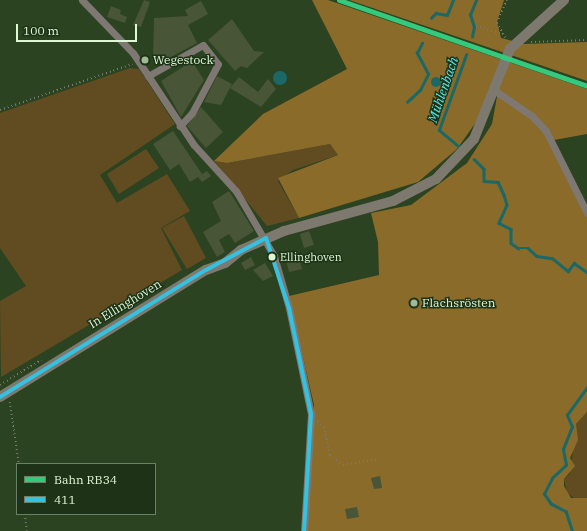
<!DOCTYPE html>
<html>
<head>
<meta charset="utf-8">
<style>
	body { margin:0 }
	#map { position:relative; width:587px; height:531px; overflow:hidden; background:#2c4321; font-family:"IBM Plex Serif",serif }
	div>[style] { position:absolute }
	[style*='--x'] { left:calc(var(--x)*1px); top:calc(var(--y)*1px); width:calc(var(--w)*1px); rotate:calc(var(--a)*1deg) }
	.green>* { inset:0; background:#604c20 }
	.forest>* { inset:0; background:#8a6b2a }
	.water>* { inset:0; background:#1b6867 }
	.round { border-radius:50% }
	.stream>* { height:2.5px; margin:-1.25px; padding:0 1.25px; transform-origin:1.25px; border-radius:1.25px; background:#1b6867 }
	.building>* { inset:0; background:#485537 }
	.path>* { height:1.5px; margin-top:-0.75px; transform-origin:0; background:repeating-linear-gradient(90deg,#797a6f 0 1px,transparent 0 4px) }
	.street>* { height:7px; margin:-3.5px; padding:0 3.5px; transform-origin:3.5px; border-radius:3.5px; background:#7e7772 }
	.secondary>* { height:10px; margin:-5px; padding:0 5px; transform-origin:5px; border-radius:5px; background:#7d796f }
	.bus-1>* { height:4px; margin:-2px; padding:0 2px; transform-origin:2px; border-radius:2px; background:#33c2e2 }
	.rail-1>* { height:5px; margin:-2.5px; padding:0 2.5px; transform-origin:2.5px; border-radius:2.5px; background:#33ca7d }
	.dots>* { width:11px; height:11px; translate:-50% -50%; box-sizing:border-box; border:2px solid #1e3217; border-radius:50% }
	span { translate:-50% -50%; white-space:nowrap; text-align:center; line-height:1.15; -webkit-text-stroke:3px #1e3217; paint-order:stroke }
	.bus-label { font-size:11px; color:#def8d6 }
	.left { translate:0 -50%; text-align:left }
	.poi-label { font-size:12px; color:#def8d6 }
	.street-label { font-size:12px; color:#def8d6 }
	.water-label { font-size:13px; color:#58ecf0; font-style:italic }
	.legend { position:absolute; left:16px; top:463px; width:140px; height:52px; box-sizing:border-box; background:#1e3217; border:1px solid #6b8163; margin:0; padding:5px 7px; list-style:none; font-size:12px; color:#def8d6 }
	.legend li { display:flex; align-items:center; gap:8px; height:20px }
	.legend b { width:20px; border:1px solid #6b8163 }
	.scale { position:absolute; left:16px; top:24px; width:121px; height:18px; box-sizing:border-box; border:2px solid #def8d6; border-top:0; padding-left:5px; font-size:12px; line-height:14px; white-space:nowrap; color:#def8d6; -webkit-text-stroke:3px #1e3217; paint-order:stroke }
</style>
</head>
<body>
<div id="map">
	<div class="green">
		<div style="clip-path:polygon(130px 68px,139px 69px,175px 124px,100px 175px,117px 203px,167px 174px,190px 211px,161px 228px,182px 270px,1px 377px,0 301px,26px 286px,0 248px,0 113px)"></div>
		<div style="clip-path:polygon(330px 144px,338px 155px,293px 170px,278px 181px,299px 218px,267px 226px,214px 161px,227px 163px)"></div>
		<div style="clip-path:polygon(146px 149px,159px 168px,119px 194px,107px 174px)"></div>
		<div style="clip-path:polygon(184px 216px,206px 258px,187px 269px,162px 228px)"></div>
		<div style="clip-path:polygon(587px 412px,587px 498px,577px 500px,567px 493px,564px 479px,570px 473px,576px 424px)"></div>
	</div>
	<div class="forest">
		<div style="clip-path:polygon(312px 0,328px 0,587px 89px,587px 134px,554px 140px,587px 217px,587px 412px,576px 424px,578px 440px,570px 458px,575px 466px,564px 479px,564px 486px,571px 498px,587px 498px,587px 531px,307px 531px,314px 405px,289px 296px,379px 275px,378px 242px,371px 213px,411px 205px,467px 163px,492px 124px,498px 91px,457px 149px,418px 182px,299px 218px,278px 178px,338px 155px,330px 144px,227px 163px,214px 161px,263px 114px,347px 69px)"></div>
		<div style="clip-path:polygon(349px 0,504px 0,497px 22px,501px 38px,524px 44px,587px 42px,587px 81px)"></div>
	</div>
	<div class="water">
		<div class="round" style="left:273px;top:71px;width:14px;height:14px"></div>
		<div class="round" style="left:431px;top:77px;width:10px;height:10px"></div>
	</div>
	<div class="stream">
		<div style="--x:431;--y:18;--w:7;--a:-45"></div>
		<div style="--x:436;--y:13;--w:11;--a:10"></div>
		<div style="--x:447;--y:15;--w:16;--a:-68"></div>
		<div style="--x:472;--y:37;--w:10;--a:-79"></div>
		<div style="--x:474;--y:27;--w:13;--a:-108"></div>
		<div style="--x:470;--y:15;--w:16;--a:-68"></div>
		<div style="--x:407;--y:102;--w:18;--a:-43"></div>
		<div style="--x:420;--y:90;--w:18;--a:-63"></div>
		<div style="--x:428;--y:74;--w:24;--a:-118"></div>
		<div style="--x:417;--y:53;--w:11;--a:-63"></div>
		<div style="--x:459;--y:147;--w:26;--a:-140"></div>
		<div style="--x:439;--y:130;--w:80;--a:-70.2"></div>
		<div style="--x:474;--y:159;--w:14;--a:45"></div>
		<div style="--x:484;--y:169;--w:12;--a:90"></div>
		<div style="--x:484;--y:181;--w:14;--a:4"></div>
		<div style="--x:498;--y:182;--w:14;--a:65"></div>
		<div style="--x:504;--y:195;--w:10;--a:73"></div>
		<div style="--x:507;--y:205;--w:20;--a:114"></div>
		<div style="--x:499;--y:223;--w:13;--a:27"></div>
		<div style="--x:511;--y:229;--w:14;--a:90"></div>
		<div style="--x:511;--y:243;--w:9;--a:36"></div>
		<div style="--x:518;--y:248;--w:10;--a:0"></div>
		<div style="--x:528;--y:248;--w:12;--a:42"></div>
		<div style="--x:537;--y:256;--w:15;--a:8"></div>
		<div style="--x:552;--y:258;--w:21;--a:39"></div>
		<div style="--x:568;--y:271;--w:10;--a:-53"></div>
		<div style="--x:574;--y:263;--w:16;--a:35"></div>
		<div style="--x:572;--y:531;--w:20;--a:-108"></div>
		<div style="--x:566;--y:512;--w:17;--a:-152"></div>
		<div style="--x:551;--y:504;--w:12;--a:-125"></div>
		<div style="--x:544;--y:494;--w:18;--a:-63"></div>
		<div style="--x:552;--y:478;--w:19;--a:-43"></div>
		<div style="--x:566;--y:465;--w:16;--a:-101"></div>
		<div style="--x:563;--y:449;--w:24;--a:-68"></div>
		<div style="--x:572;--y:427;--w:13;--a:-113"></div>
		<div style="--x:567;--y:415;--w:34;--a:-54"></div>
	</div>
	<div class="building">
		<div style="clip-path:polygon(144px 0,150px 2px,141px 27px,133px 25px)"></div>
		<div style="clip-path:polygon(201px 1px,208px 14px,188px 25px,197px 43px,169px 58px,153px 59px,154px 18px,188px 16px,185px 10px)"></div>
		<div style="clip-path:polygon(111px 6px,121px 10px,120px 14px,127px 17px,125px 23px,107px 17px)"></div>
		<div style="clip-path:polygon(232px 19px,254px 51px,264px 52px,247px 68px,241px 66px,235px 71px,208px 40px)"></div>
		<div style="clip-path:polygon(192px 61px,204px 80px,181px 117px,161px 81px)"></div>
		<div style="clip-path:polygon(217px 76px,232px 84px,221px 105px,204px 102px)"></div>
		<div style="clip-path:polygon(239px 77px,258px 92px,268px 79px,276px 89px,261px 107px,230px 88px)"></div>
		<div style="clip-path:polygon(201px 107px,223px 132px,206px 148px,187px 126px)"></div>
		<div style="clip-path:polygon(173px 131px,202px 174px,207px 171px,211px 176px,202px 182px,198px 177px,190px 182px,179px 164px,170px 170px,153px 144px)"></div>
		<div style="clip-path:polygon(229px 191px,254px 231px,235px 243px,229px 234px,219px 240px,225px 252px,217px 257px,203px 232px,221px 221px,212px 202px)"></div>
		<div style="clip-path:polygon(309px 231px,314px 245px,304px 248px,300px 234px)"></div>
		<div style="clip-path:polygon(251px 257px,255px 265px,245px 270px,241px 263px)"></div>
		<div style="clip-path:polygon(299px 257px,302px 269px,289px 272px,286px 260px)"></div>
		<div style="clip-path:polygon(265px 263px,273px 276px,263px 281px,253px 270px)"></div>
		<div style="clip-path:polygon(380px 476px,382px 488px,374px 489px,371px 478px)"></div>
		<div style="clip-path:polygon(357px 507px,359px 517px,347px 519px,345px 509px)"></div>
	</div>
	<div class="path">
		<div style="--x:507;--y:0;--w:25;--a:113"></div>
		<div style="--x:497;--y:23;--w:20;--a:60"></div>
		<div style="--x:476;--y:26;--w:27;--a:17"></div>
		<div style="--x:531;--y:42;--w:56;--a:-2"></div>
		<div style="--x:0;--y:110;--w:140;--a:-19.2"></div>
		<div style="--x:0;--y:385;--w:48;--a:-31.4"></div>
		<div style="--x:10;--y:402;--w:63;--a:81.7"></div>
		<div style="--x:318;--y:421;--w:8;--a:45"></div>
		<div style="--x:324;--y:427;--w:29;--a:78"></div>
		<div style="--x:330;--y:455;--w:16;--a:38"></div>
		<div style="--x:343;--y:465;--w:35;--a:-10"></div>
		<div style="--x:25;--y:514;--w:17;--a:83"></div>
	</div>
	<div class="street">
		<div style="--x:82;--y:0;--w:74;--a:46.1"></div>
		<div style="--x:133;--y:53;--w:110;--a:56.5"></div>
		<div style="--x:194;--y:145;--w:62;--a:47.6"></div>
		<div style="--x:236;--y:191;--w:75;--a:59.7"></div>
		<div style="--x:274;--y:256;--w:54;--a:73.9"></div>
		<div style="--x:289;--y:308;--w:108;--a:78.3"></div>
		<div style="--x:311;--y:414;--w:117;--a:93.4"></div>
		<div style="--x:148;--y:76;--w:63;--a:-29.4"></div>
		<div style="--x:203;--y:45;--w:24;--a:52"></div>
		<div style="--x:218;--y:64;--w:55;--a:118"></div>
		<div style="--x:192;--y:113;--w:18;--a:133"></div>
		<div style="--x:494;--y:90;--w:46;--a:34.4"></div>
		<div style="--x:532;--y:116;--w:21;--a:47"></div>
		<div style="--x:546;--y:131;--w:92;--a:63.4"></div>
	</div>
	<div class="secondary">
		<div style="--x:0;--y:397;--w:242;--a:-31.7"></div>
		<div style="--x:206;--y:270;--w:20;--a:-20"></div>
		<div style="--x:225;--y:263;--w:21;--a:-39"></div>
		<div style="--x:241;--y:250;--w:47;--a:-23.8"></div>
		<div style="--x:284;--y:231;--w:113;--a:-15.4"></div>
		<div style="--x:393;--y:201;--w:48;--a:-27.1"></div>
		<div style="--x:436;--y:179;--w:55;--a:-46.5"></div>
		<div style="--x:474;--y:139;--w:97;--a:-68.2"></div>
		<div style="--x:510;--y:49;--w:73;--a:-42.2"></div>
	</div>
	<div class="bus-1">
		<div style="--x:0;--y:397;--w:242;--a:-31.7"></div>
		<div style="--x:206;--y:270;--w:68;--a:-28.1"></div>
		<div style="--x:266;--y:238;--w:74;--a:71.8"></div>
		<div style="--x:289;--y:308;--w:108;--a:78.3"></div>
		<div style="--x:311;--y:414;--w:117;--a:93.4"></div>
	</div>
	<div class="rail-1">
		<div style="--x:339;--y:0;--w:262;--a:19.1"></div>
	</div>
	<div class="dots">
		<div style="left:145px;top:60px;background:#a0b997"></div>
		<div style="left:272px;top:257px;background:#def8d6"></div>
		<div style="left:414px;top:303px;background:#a0b997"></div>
	</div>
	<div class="bus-label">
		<span class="left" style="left:280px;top:257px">Ellinghoven</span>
	</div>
	<div class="poi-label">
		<span class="left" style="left:153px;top:60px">Wegestock</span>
		<span class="left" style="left:422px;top:303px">Flachsrösten</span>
	</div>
	<div class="street-label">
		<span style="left:125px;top:304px;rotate:-31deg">In Ellinghoven</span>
	</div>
	<div class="water-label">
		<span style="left:444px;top:90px;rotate:-71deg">Mühlenbach</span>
	</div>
	<ul class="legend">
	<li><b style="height:5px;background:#33ca7d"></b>Bahn RB34</li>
	<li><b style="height:5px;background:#33c2e2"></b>411</li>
	</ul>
	<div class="scale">100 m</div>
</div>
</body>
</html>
